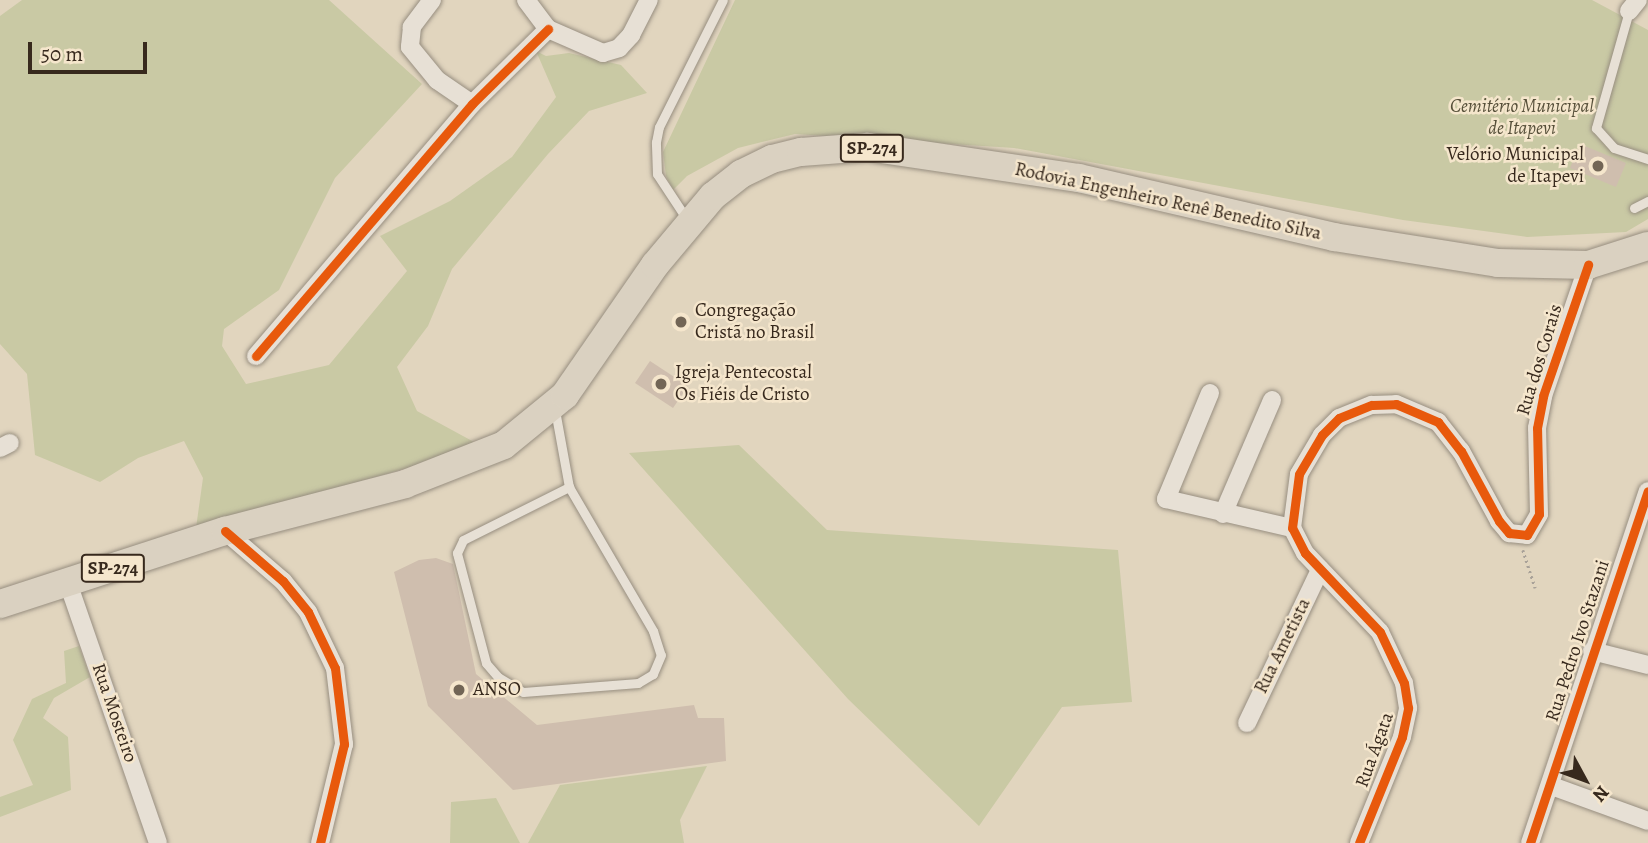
<!DOCTYPE html>
<html>
<head>
<meta charset="utf-8">
<style>
	body { margin:0 }
	#map { position:relative; width:1648px; height:843px; overflow:hidden; background:#e1d5be; font-family:Alegreya,serif }
	div>[style] { position:absolute }
	[style*='--x'] { left:calc(var(--x)*1px); top:calc(var(--y)*1px); width:calc(var(--w)*1px); rotate:calc(var(--a)*1deg) }
	.green>* { inset:0; background:#c9c9a4 }
	.building>* { inset:0; background:#cfbeae }
	.path>* { height:2.5px; margin-top:-1.25px; transform-origin:0; background:repeating-linear-gradient(90deg,#a8a198 0 2px,transparent 0 5.5px) }
	.roads { filter:drop-shadow(0 0 2px #978e80) drop-shadow(0 0 2px #978e80) }
	.lane>* { height:9px; margin:-4.5px; padding:0 4.5px; transform-origin:4.5px; border-radius:4.5px; background:#e7e0d5 }
	.street>* { height:18px; margin:-9px; padding:0 9px; transform-origin:9px; border-radius:9px; background:#e7e0d5 }
	.primary>* { height:28px; margin:-14px; padding:0 14px; transform-origin:14px; border-radius:14px; background:#dad1c1 }
	.cycleway>* { height:9px; margin:-4.5px; padding:0 4.5px; transform-origin:4.5px; border-radius:4.5px; background:#e8590c }
	.dots>* { width:19px; height:19px; translate:-50% -50%; box-sizing:border-box; border:4px solid #f5e6cc; border-radius:50% }
	span { translate:-50% -50%; white-space:nowrap; text-align:center; line-height:1.15; -webkit-text-stroke:5px #f5e6cc; paint-order:stroke }
	.shield-label span { padding:2px 5px; background:#f5e6cc; border:2px solid; border-radius:5px; -webkit-text-stroke-width:0 }
	.shield-label { font-size:18px; color:#37291d; font-weight:700 }
	.park-label { font-size:19px; color:#564f39; font-style:italic }
	.poi-label { font-size:19px; color:#37291d }
	.right { translate:-100% -50%; text-align:right }
	.left { translate:0 -50%; text-align:left }
	.street-label { font-size:19px; color:#37291d }
	.north { position:absolute; left:1550px; top:745px; width:70px; height:70px; -webkit-text-stroke:5px #f5e6cc; paint-order:stroke; rotate:131deg; font-size:19px; font-weight:700; line-height:28px; text-align:center; color:#37291d }
	.north::after { content:''; display:block; margin:auto; width:24px; height:32px; background:#37291d; clip-path:polygon(50% 0,100% 100%,50% 72%,0 100%) }
	.scale { position:absolute; left:28px; top:42px; width:119px; height:32px; box-sizing:border-box; border:4px solid #37291d; border-top:0; padding-left:9px; font-size:21px; line-height:24px; white-space:nowrap; color:#37291d; -webkit-text-stroke:5px #f5e6cc; paint-order:stroke }
</style>
</head>
<body>
<div id="map">
	<div class="green">
		<div style="clip-path:polygon(22px 0,329px 0,422px 84px,335px 178px,279px 290px,224px 329px,222px 346px,246px 384px,329px 365px,407px 271px,380px 236px,450px 201px,512px 157px,556px 97px,536px 51px,546px 56px,569px 53px,621px 65px,647px 93px,589px 111px,548px 154px,452px 269px,428px 326px,397px 367px,417px 411px,474px 442px,439px 459px,196px 528px,203px 478px,184px 441px,138px 458px,100px 482px,35px 455px,27px 374px,0 344px,0 16px)"></div>
		<div style="clip-path:polygon(735px 0,1592px 0,1648px 30px,1648px 219px,1626px 232px,1527px 237px,1403px 220px,1014px 148px,795px 134px,738px 148px,687px 176px,673px 190px,666px 176px,663px 152px)"></div>
		<div style="clip-path:polygon(739px 445px,827px 530px,1118px 550px,1132px 702px,1062px 707px,979px 826px,848px 699px,629px 453px)"></div>
		<div style="clip-path:polygon(79px 646px,90px 677px,54px 698px,43px 718px,68px 737px,71px 790px,0 817px,0 797px,33px 785px,13px 740px,32px 699px,66px 683px,64px 651px)"></div>
		<div style="clip-path:polygon(707px 766px,680px 820px,684px 843px,528px 843px,560px 785px)"></div>
		<div style="clip-path:polygon(496px 798px,520px 843px,450px 843px,451px 802px)"></div>
	</div>
	<div class="building">
		<div style="clip-path:polygon(1580px 144px,1626px 163px,1616px 187px,1570px 168px)"></div>
		<div style="clip-path:polygon(650px 361px,688px 386px,673px 408px,635px 383px)"></div>
		<div style="clip-path:polygon(436px 558px,453px 564px,476px 674px,537px 725px,694px 705px,698px 718px,724px 718px,726px 761px,513px 790px,428px 706px,394px 572px,419px 560px)"></div>
	</div>
	<div class="path">
		<div style="--x:1523;--y:550;--w:40;--a:72"></div>
	</div>
	<div class="roads">
		<div class="lane">
			<div style="--x:1629;--y:11;--w:122;--a:105.8"></div>
			<div style="--x:1596;--y:128;--w:27;--a:48"></div>
			<div style="--x:1614;--y:148;--w:36;--a:18"></div>
			<div style="--x:1634;--y:208;--w:16;--a:-27"></div>
			<div style="--x:688;--y:221;--w:56;--a:-123.4"></div>
			<div style="--x:657;--y:174;--w:32;--a:-92"></div>
			<div style="--x:656;--y:142;--w:15;--a:-79"></div>
			<div style="--x:659;--y:127;--w:142;--a:-63.3"></div>
			<div style="--x:555;--y:410;--w:78;--a:79.7"></div>
			<div style="--x:569;--y:487;--w:167;--a:59.7"></div>
			<div style="--x:653;--y:631;--w:25;--a:72"></div>
			<div style="--x:661;--y:655;--w:21;--a:113"></div>
			<div style="--x:653;--y:674;--w:17;--a:149"></div>
			<div style="--x:638;--y:683;--w:115;--a:175.5"></div>
			<div style="--x:523;--y:692;--w:29;--a:-149"></div>
			<div style="--x:498;--y:677;--w:18;--a:-131"></div>
			<div style="--x:486;--y:663;--w:114;--a:-104.8"></div>
			<div style="--x:457;--y:553;--w:14;--a:-65"></div>
			<div style="--x:463;--y:540;--w:119;--a:-26.6"></div>
		</div>
		<div class="street">
			<div style="--x:432;--y:0;--w:34;--a:127"></div>
			<div style="--x:412;--y:27;--w:20;--a:96"></div>
			<div style="--x:410;--y:47;--w:43;--a:50.7"></div>
			<div style="--x:437;--y:80;--w:42;--a:34.4"></div>
			<div style="--x:526;--y:0;--w:36;--a:53"></div>
			<div style="--x:548;--y:29;--w:60;--a:23.6"></div>
			<div style="--x:603;--y:53;--w:17;--a:-17"></div>
			<div style="--x:619;--y:48;--w:18;--a:-47"></div>
			<div style="--x:631;--y:35;--w:39;--a:-63"></div>
			<div style="--x:1629;--y:11;--w:14;--a:-51"></div>
			<div style="--x:256;--y:356;--w:332;--a:-49.4"></div>
			<div style="--x:472;--y:104;--w:107;--a:-44.6"></div>
			<div style="--x:1210;--y:393;--w:115;--a:112.5"></div>
			<div style="--x:1166;--y:499;--w:129;--a:13"></div>
			<div style="--x:0;--y:448;--w:11;--a:-27"></div>
			<div style="--x:1223;--y:514;--w:124;--a:-66.7"></div>
			<div style="--x:225;--y:531;--w:77;--a:40.8"></div>
			<div style="--x:283;--y:581;--w:40;--a:51"></div>
			<div style="--x:308;--y:612;--w:62;--a:64.3"></div>
			<div style="--x:335;--y:668;--w:77;--a:83.2"></div>
			<div style="--x:344;--y:744;--w:102;--a:103.6"></div>
			<div style="--x:68;--y:583;--w:275;--a:70.9"></div>
			<div style="--x:1592;--y:651;--w:58;--a:14"></div>
			<div style="--x:1247;--y:723;--w:170;--a:-64.5"></div>
			<div style="--x:1552;--y:786;--w:102;--a:20"></div>
			<div style="--x:1359;--y:843;--w:114;--a:-67.9"></div>
			<div style="--x:1402;--y:737;--w:30;--a:-78"></div>
			<div style="--x:1408;--y:708;--w:25;--a:-99"></div>
			<div style="--x:1404;--y:683;--w:56;--a:-115.2"></div>
			<div style="--x:1380;--y:632;--w:109;--a:-133.5"></div>
			<div style="--x:1305;--y:553;--w:28;--a:-117"></div>
			<div style="--x:1292;--y:528;--w:54;--a:-82.6"></div>
			<div style="--x:1299;--y:474;--w:45;--a:-59.5"></div>
			<div style="--x:1322;--y:435;--w:24;--a:-45"></div>
			<div style="--x:1339;--y:418;--w:35;--a:-22"></div>
			<div style="--x:1372;--y:405;--w:24;--a:-2"></div>
			<div style="--x:1396;--y:404;--w:46;--a:23.2"></div>
			<div style="--x:1438;--y:422;--w:37;--a:52"></div>
			<div style="--x:1461;--y:451;--w:80;--a:61.5"></div>
			<div style="--x:1499;--y:521;--w:16;--a:50"></div>
			<div style="--x:1509;--y:533;--w:18;--a:6"></div>
			<div style="--x:1527;--y:535;--w:24;--a:-60"></div>
			<div style="--x:1539;--y:514;--w:86;--a:-91.3"></div>
			<div style="--x:1537;--y:428;--w:33;--a:-79"></div>
			<div style="--x:1543;--y:396;--w:139;--a:-71"></div>
			<div style="--x:1530;--y:843;--w:371;--a:-71.5"></div>
		</div>
		<div class="primary">
			<div style="--x:0;--y:604;--w:237;--a:-18"></div>
			<div style="--x:225;--y:531;--w:186;--a:-14.6"></div>
			<div style="--x:405;--y:484;--w:106;--a:-21.5"></div>
			<div style="--x:504;--y:445;--w:79;--a:-39.3"></div>
			<div style="--x:565;--y:395;--w:158;--a:-55.3"></div>
			<div style="--x:655;--y:265;--w:90;--a:-50"></div>
			<div style="--x:713;--y:196;--w:36;--a:-38"></div>
			<div style="--x:741;--y:174;--w:34;--a:-26"></div>
			<div style="--x:772;--y:159;--w:30;--a:-14"></div>
			<div style="--x:801;--y:152;--w:67;--a:-4.3"></div>
			<div style="--x:868;--y:147;--w:213;--a:8.4"></div>
			<div style="--x:1079;--y:178;--w:262;--a:13"></div>
			<div style="--x:1334;--y:237;--w:166;--a:9"></div>
			<div style="--x:1498;--y:263;--w:90;--a:1.3"></div>
			<div style="--x:1588;--y:265;--w:63;--a:-17.6"></div>
		</div>
	</div>
	<div class="cycleway">
		<div style="--x:256;--y:356;--w:332;--a:-49.4"></div>
		<div style="--x:472;--y:104;--w:107;--a:-44.6"></div>
		<div style="--x:225;--y:531;--w:77;--a:40.8"></div>
		<div style="--x:283;--y:581;--w:40;--a:51"></div>
		<div style="--x:308;--y:612;--w:62;--a:64.3"></div>
		<div style="--x:335;--y:668;--w:77;--a:83.2"></div>
		<div style="--x:344;--y:744;--w:102;--a:103.6"></div>
		<div style="--x:1359;--y:843;--w:114;--a:-67.9"></div>
		<div style="--x:1402;--y:737;--w:30;--a:-78"></div>
		<div style="--x:1408;--y:708;--w:25;--a:-99"></div>
		<div style="--x:1404;--y:683;--w:56;--a:-115.2"></div>
		<div style="--x:1380;--y:632;--w:109;--a:-133.5"></div>
		<div style="--x:1305;--y:553;--w:28;--a:-117"></div>
		<div style="--x:1292;--y:528;--w:54;--a:-82.6"></div>
		<div style="--x:1299;--y:474;--w:45;--a:-59.5"></div>
		<div style="--x:1322;--y:435;--w:24;--a:-45"></div>
		<div style="--x:1339;--y:418;--w:35;--a:-22"></div>
		<div style="--x:1372;--y:405;--w:24;--a:-2"></div>
		<div style="--x:1396;--y:404;--w:46;--a:23.2"></div>
		<div style="--x:1438;--y:422;--w:37;--a:52"></div>
		<div style="--x:1461;--y:451;--w:80;--a:61.5"></div>
		<div style="--x:1499;--y:521;--w:16;--a:50"></div>
		<div style="--x:1509;--y:533;--w:18;--a:6"></div>
		<div style="--x:1527;--y:535;--w:24;--a:-60"></div>
		<div style="--x:1539;--y:514;--w:86;--a:-91.3"></div>
		<div style="--x:1537;--y:428;--w:33;--a:-79"></div>
		<div style="--x:1543;--y:396;--w:139;--a:-71"></div>
		<div style="--x:1530;--y:843;--w:371;--a:-71.5"></div>
	</div>
	<div class="dots">
		<div style="left:1598px;top:166px;background:#726555"></div>
		<div style="left:681px;top:322px;background:#726555"></div>
		<div style="left:661px;top:384px;background:#726555"></div>
		<div style="left:459px;top:690px;background:#726555"></div>
	</div>
	<div class="shield-label">
		<span style="left:872px;top:148px">SP-274</span>
		<span style="left:113px;top:568px">SP-274</span>
	</div>
	<div class="park-label">
		<span style="left:1522px;top:118px">Cemitério Municipal<br>de Itapevi</span>
	</div>
	<div class="poi-label">
		<span class="right" style="left:1584px;top:166px">Velório Municipal<br>de Itapevi</span>
		<span class="left" style="left:695px;top:322px">Congregação<br>Cristã no Brasil</span>
		<span class="left" style="left:675px;top:384px">Igreja Pentecostal<br>Os Fiéis de Cristo</span>
		<span class="left" style="left:473px;top:690px">ANSO</span>
	</div>
	<div class="street-label">
		<span style="left:1168px;top:202px;rotate:12deg">Rodovia Engenheiro Renê Benedito Silva</span>
		<span style="left:1540px;top:360px;rotate:-73deg">Rua dos Corais</span>
		<span style="left:1578px;top:641px;rotate:-72deg">Rua Pedro Ivo Stazani</span>
		<span style="left:1283px;top:646px;rotate:-64deg">Rua Ametista</span>
		<span style="left:114px;top:713px;rotate:71deg">Rua Mosteiro</span>
		<span style="left:1375px;top:750px;rotate:-70deg">Rua Ágata</span>
	</div>
	<div class="north">N</div>
	<div class="scale">50 m</div>
</div>
</body>
</html>
